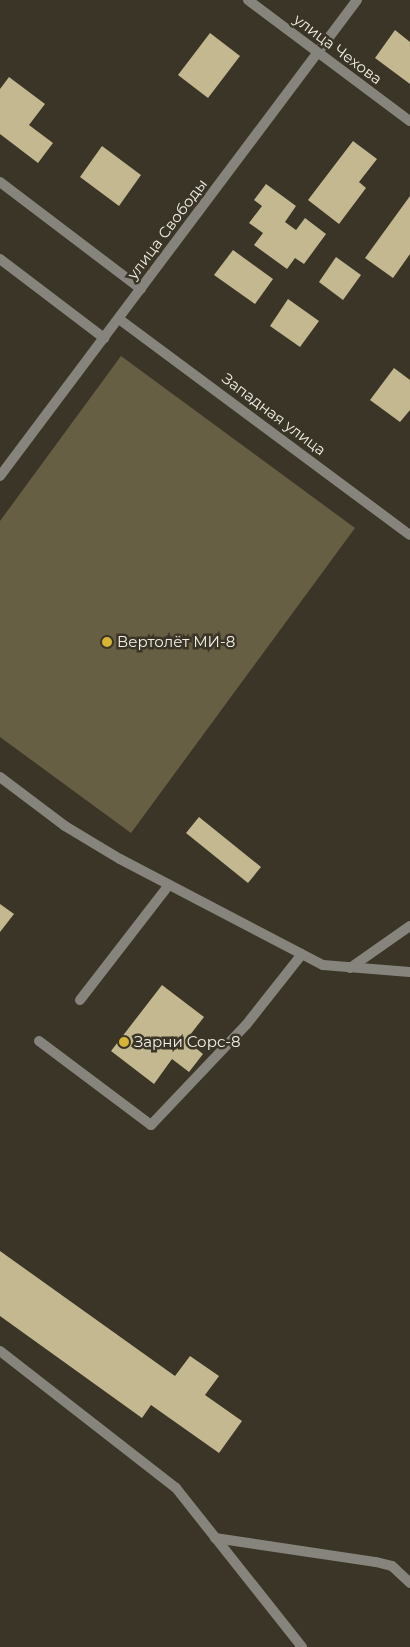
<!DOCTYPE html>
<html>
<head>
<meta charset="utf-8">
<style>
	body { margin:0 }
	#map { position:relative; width:410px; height:1647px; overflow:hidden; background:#3a3526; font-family:Montserrat,sans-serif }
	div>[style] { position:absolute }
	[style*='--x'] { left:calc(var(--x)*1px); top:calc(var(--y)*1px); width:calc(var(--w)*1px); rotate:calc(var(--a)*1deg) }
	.green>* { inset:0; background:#675f43 }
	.building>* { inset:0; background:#c4b890 }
	.service>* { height:10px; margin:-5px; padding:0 5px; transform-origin:5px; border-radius:5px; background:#86847d }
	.minor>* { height:10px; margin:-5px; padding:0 5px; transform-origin:5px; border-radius:5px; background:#86847d }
	.tertiary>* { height:10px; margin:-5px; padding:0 5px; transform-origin:5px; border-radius:5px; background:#86847d }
	.dots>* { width:14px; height:14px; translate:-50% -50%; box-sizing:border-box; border:2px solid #3a3526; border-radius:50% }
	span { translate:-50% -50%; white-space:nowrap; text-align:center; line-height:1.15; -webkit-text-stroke:5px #3a3526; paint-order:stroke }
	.street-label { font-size:15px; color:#f2f0e6 }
	.poi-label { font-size:15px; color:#f2f0e6 }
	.left { translate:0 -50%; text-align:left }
</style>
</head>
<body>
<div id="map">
	<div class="green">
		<div style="clip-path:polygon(121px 356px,355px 528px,131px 833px,0 737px,0 521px)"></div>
	</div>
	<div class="building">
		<div style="clip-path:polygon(395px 30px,410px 42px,410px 84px,375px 58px)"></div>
		<div style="clip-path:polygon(210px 33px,240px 56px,208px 98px,178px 75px)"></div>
		<div style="clip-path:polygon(9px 77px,45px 104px,29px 125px,53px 143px,38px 163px,0 134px,0 89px)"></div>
		<div style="clip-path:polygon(353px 141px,377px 159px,359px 182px,366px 188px,339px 224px,308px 200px)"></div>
		<div style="clip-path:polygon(102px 146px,141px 175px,119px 206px,80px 177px)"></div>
		<div style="clip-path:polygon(266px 184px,296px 206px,285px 222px,296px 230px,305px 218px,326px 234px,304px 264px,295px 258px,287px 269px,254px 245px,263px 233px,249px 223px,262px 206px,254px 200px)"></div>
		<div style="clip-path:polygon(410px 196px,410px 254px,393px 278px,365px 258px)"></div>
		<div style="clip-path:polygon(233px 250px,273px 279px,255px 304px,214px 275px)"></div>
		<div style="clip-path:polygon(336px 257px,361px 275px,343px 300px,319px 282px)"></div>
		<div style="clip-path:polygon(288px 299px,319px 321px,300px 347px,270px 326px)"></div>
		<div style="clip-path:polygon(394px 368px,410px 380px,410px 410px,400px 422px,370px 400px)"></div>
		<div style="clip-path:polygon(199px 817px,261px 867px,248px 883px,186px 833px)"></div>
		<div style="clip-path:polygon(0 904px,14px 914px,0 932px)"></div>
		<div style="clip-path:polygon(162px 985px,204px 1017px,186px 1040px,203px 1054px,189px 1072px,172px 1059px,154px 1084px,111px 1051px)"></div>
		<div style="clip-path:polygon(0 1251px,175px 1376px,190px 1356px,219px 1376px,205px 1395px,242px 1421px,219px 1453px,151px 1405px,142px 1418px,0 1316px)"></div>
	</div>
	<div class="service">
		<div style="--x:0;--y:259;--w:131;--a:37.2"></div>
		<div style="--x:350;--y:968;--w:73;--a:-35"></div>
		<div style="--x:80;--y:1000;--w:145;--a:-52.3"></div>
		<div style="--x:39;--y:1041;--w:140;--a:36.9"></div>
		<div style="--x:151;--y:1125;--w:138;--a:-46.5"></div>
		<div style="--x:246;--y:1025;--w:90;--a:-51.7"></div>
		<div style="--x:0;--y:1351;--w:223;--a:37.9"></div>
		<div style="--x:176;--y:1488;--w:203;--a:51.6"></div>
		<div style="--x:215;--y:1538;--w:163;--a:8.5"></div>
		<div style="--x:376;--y:1562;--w:16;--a:14"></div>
		<div style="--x:392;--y:1566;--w:25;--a:43"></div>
	</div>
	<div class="minor">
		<div style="--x:0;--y:182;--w:177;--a:37.2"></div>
		<div style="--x:119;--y:319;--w:362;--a:36.6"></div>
		<div style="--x:0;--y:777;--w:81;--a:37"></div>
		<div style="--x:65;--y:826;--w:64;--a:31"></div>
		<div style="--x:120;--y:859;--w:229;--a:27.6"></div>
		<div style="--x:323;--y:965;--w:87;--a:4.6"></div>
	</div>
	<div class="tertiary">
		<div style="--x:248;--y:0;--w:202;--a:36.8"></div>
		<div style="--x:0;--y:476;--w:595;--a:-53.13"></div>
	</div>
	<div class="dots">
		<div style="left:107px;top:642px;background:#d6b534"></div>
		<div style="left:124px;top:1042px;background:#d6b534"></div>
	</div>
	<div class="street-label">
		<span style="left:338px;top:49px;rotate:37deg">улица Чехова</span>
		<span style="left:167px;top:229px;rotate:-53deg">улица Свободы</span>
		<span style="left:274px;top:414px;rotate:37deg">Западная улица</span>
	</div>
	<div class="poi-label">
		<span class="left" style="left:117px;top:642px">Вертолёт МИ-8</span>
		<span class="left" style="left:134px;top:1042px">Зарни Сорс-8</span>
	</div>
</div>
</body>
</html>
